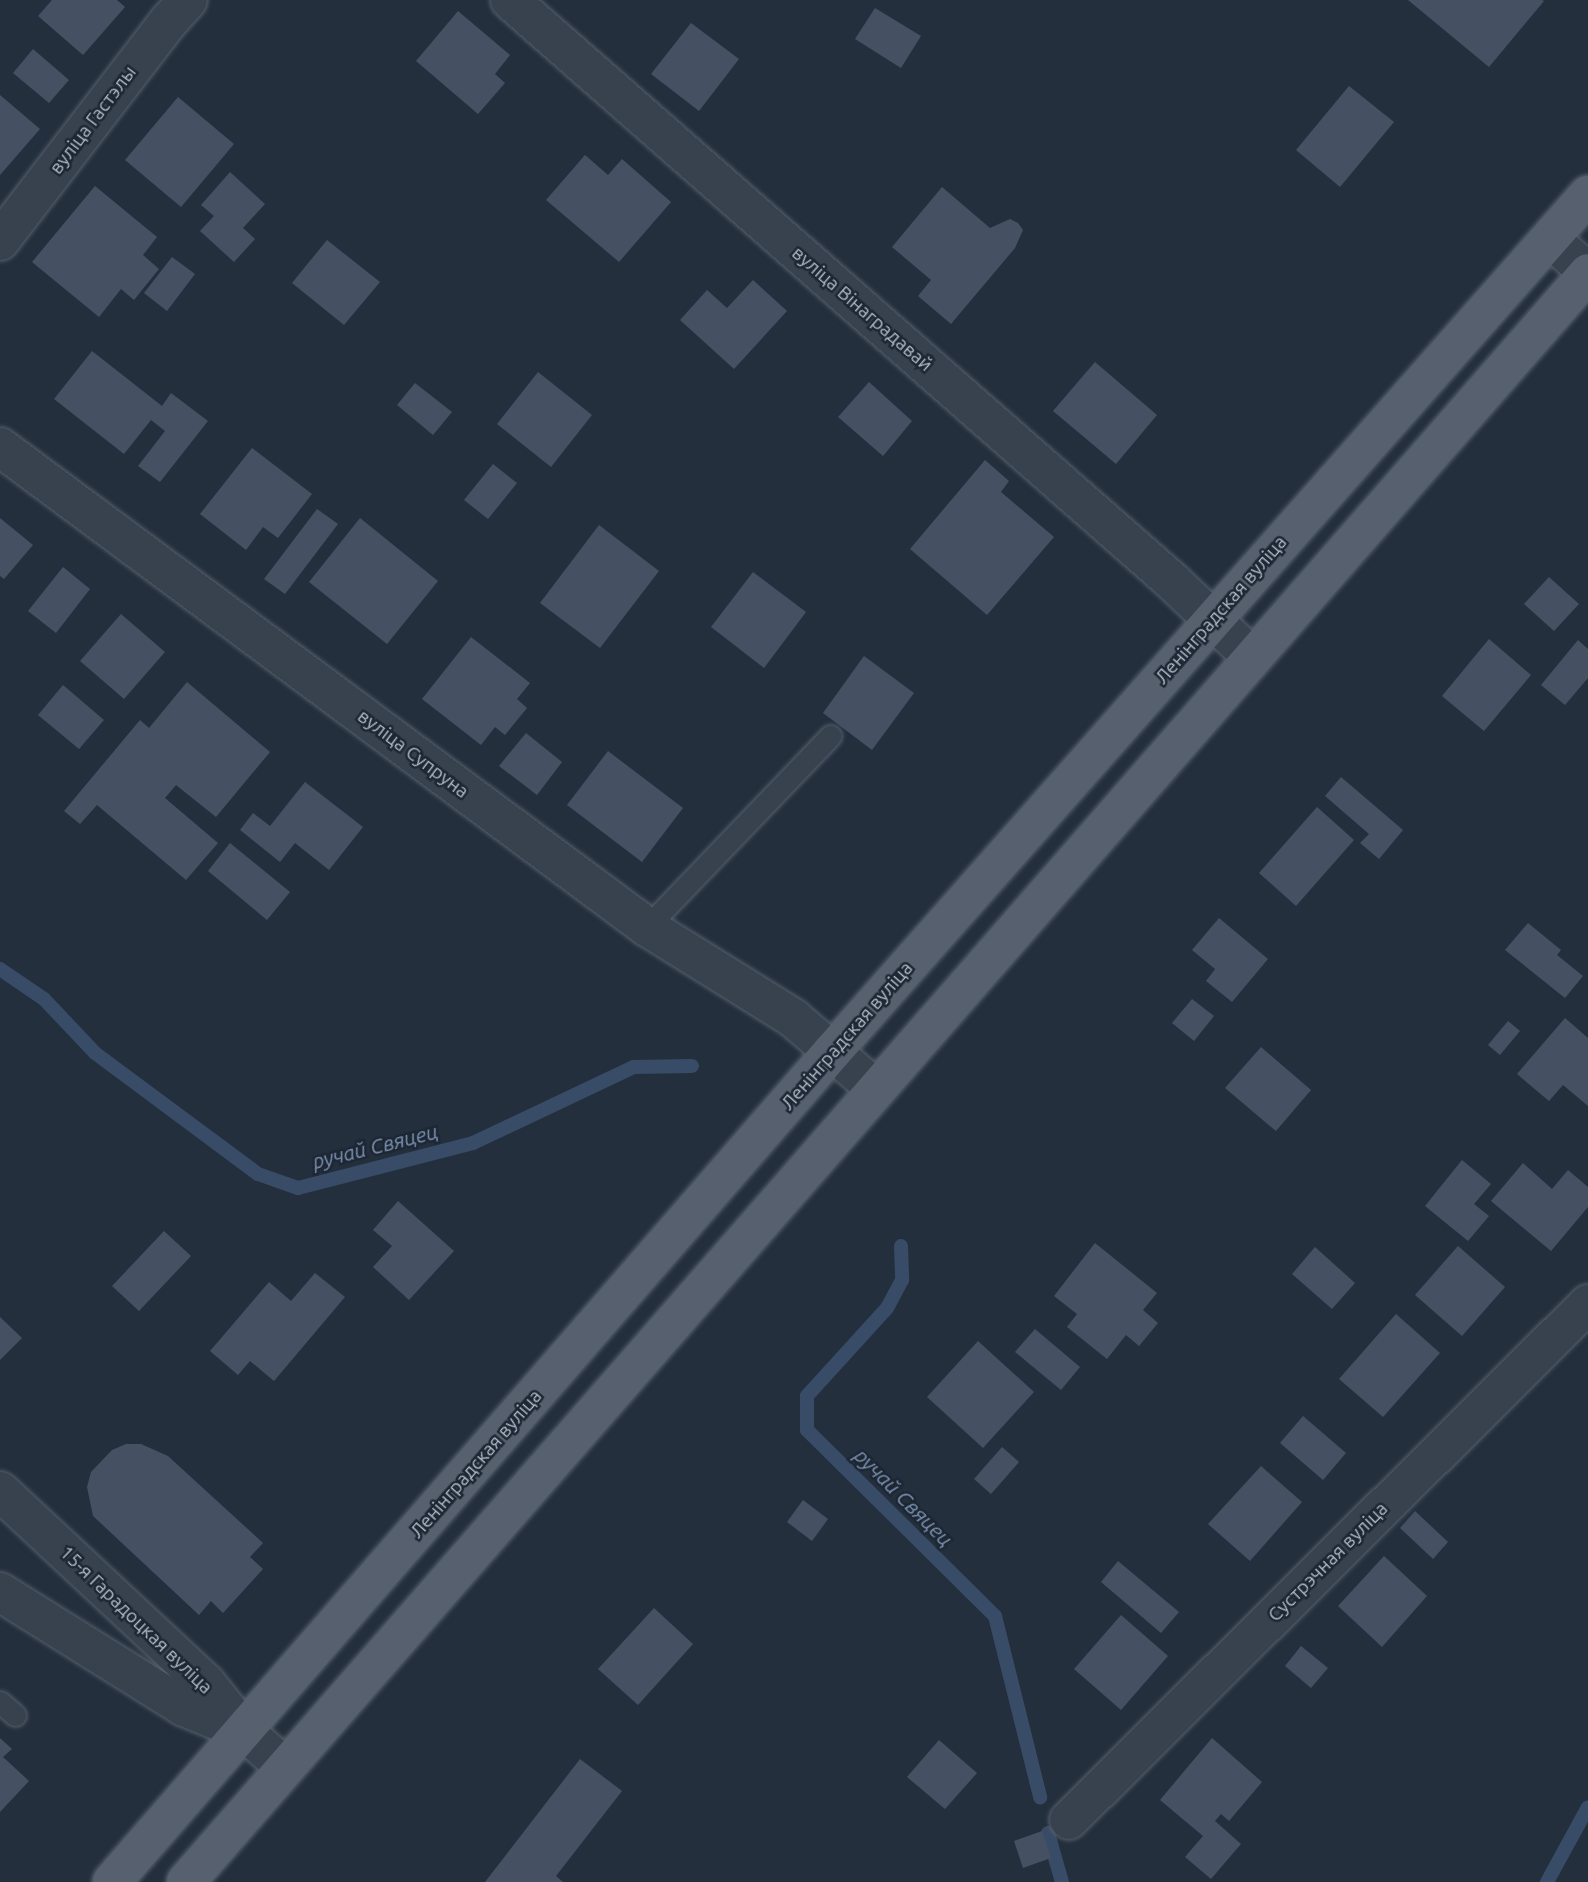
<!DOCTYPE html>
<html>
<head>
<meta charset="utf-8">
<style>
	body { margin:0 }
	#map { position:relative; width:1588px; height:1882px; overflow:hidden; background:#242f3e; font-family:Ubuntu,sans-serif }
	div>[style] { position:absolute }
	[style*='--x'] { left:calc(var(--x)*1px); top:calc(var(--y)*1px); width:calc(var(--w)*1px); rotate:calc(var(--a)*1deg) }
	.stream>* { height:14px; margin:-7px; padding:0 7px; transform-origin:7px; border-radius:7px; background:#394c67 }
	.building>* { inset:0; background:#455162 }
	.roads { filter:drop-shadow(0 0 2px #565f6c) drop-shadow(0 0 2px #565f6c) }
	.lane>* { height:21px; margin:-10.5px; padding:0 10.5px; transform-origin:10.5px; border-radius:10.5px; background:#38414e }
	.street>* { height:38px; margin:-19px; padding:0 19px; transform-origin:19px; border-radius:19px; background:#38414e }
	.primary>* { height:38px; margin:-19px; padding:0 19px; transform-origin:19px; border-radius:19px; background:#56606e }
	span { translate:-50% -50%; white-space:nowrap; text-align:center; line-height:1.15; -webkit-text-stroke:5px #1d2633; paint-order:stroke }
	.street-label { font-size:19px; color:#b4bcc9 }
	.water-label { font-size:21px; color:#7c92b1; font-style:italic }
</style>
</head>
<body>
<div id="map">
	<div class="stream">
		<div style="--x:0;--y:969;--w:53;--a:34.3"></div>
		<div style="--x:44;--y:999;--w:74;--a:46.6"></div>
		<div style="--x:95;--y:1053;--w:203;--a:36.6"></div>
		<div style="--x:258;--y:1174;--w:42;--a:19.3"></div>
		<div style="--x:298;--y:1188;--w:181;--a:-14.4"></div>
		<div style="--x:473;--y:1143;--w:178;--a:-25.3"></div>
		<div style="--x:634;--y:1067;--w:58;--a:-1"></div>
		<div style="--x:901;--y:1246;--w:34;--a:88"></div>
		<div style="--x:902;--y:1280;--w:32;--a:118"></div>
		<div style="--x:887;--y:1308;--w:119;--a:132.3"></div>
		<div style="--x:807;--y:1396;--w:34;--a:90"></div>
		<div style="--x:807;--y:1430;--w:264;--a:44.7"></div>
		<div style="--x:995;--y:1616;--w:187;--a:76"></div>
		<div style="--x:1048;--y:1833;--w:51;--a:74.1"></div>
		<div style="--x:1547;--y:1882;--w:85;--a:-61.3"></div>
	</div>
	<div class="building">
		<div style="clip-path:polygon(52px 0,117px 0,125px 7px,83px 55px,38px 16px)"></div>
		<div style="clip-path:polygon(1408px 0,1542px 0,1544px 1px,1489px 67px)"></div>
		<div style="clip-path:polygon(875px 8px,921px 36px,901px 68px,855px 39px)"></div>
		<div style="clip-path:polygon(458px 11px,510px 55px,495px 74px,505px 83px,478px 114px,416px 61px)"></div>
		<div style="clip-path:polygon(691px 23px,739px 59px,699px 111px,651px 74px)"></div>
		<div style="clip-path:polygon(33px 49px,69px 80px,49px 103px,13px 73px)"></div>
		<div style="clip-path:polygon(1349px 86px,1394px 122px,1340px 187px,1296px 150px)"></div>
		<div style="clip-path:polygon(0 95px,40px 129px,0 175px)"></div>
		<div style="clip-path:polygon(178px 97px,234px 144px,181px 207px,125px 160px)"></div>
		<div style="clip-path:polygon(585px 155px,608px 175px,622px 159px,671px 202px,619px 262px,546px 200px)"></div>
		<div style="clip-path:polygon(230px 172px,265px 204px,243px 228px,255px 239px,234px 262px,200px 231px,214px 216px,201px 205px)"></div>
		<div style="clip-path:polygon(95px 186px,157px 237px,143px 255px,159px 269px,134px 300px,121px 289px,99px 317px,32px 262px)"></div>
		<div style="clip-path:polygon(942px 187px,990px 228px,1010px 219px,1018px 223px,1023px 230px,1015px 248px,951px 324px,918px 296px,931px 280px,892px 247px)"></div>
		<div style="clip-path:polygon(327px 240px,380px 282px,344px 325px,292px 283px)"></div>
		<div style="clip-path:polygon(172px 257px,195px 274px,167px 311px,144px 293px)"></div>
		<div style="clip-path:polygon(753px 280px,787px 311px,734px 369px,680px 320px,707px 290px,727px 308px)"></div>
		<div style="clip-path:polygon(92px 351px,162px 406px,171px 393px,208px 421px,160px 482px,138px 466px,165px 431px,151px 420px,124px 454px,54px 399px)"></div>
		<div style="clip-path:polygon(1095px 362px,1157px 415px,1116px 464px,1053px 411px)"></div>
		<div style="clip-path:polygon(538px 372px,592px 415px,551px 467px,497px 424px)"></div>
		<div style="clip-path:polygon(869px 382px,912px 421px,883px 456px,838px 417px)"></div>
		<div style="clip-path:polygon(415px 383px,452px 412px,433px 435px,397px 405px)"></div>
		<div style="clip-path:polygon(252px 448px,312px 494px,278px 538px,263px 527px,246px 550px,200px 514px)"></div>
		<div style="clip-path:polygon(985px 460px,1009px 481px,1001px 492px,1054px 537px,987px 615px,910px 549px)"></div>
		<div style="clip-path:polygon(493px 464px,517px 483px,488px 519px,464px 500px)"></div>
		<div style="clip-path:polygon(317px 509px,338px 524px,285px 594px,264px 579px)"></div>
		<div style="clip-path:polygon(0 518px,33px 545px,4px 579px,0 576px)"></div>
		<div style="clip-path:polygon(360px 518px,438px 581px,387px 644px,309px 582px)"></div>
		<div style="clip-path:polygon(599px 525px,659px 571px,600px 648px,540px 603px)"></div>
		<div style="clip-path:polygon(63px 567px,90px 589px,56px 633px,28px 611px)"></div>
		<div style="clip-path:polygon(753px 572px,806px 612px,764px 668px,711px 627px)"></div>
		<div style="clip-path:polygon(1549px 577px,1579px 604px,1554px 631px,1524px 604px)"></div>
		<div style="clip-path:polygon(121px 614px,165px 652px,124px 699px,80px 661px)"></div>
		<div style="clip-path:polygon(471px 637px,530px 683px,517px 699px,527px 708px,505px 735px,495px 727px,481px 745px,422px 699px)"></div>
		<div style="clip-path:polygon(1489px 639px,1531px 675px,1484px 731px,1442px 696px)"></div>
		<div style="clip-path:polygon(1578px 640px,1588px 649px,1588px 678px,1565px 705px,1541px 685px)"></div>
		<div style="clip-path:polygon(864px 656px,914px 693px,872px 750px,823px 713px)"></div>
		<div style="clip-path:polygon(187px 682px,270px 752px,216px 817px,176px 785px,165px 798px,218px 843px,186px 880px,97px 805px,80px 824px,64px 811px,140px 720px,149px 728px)"></div>
		<div style="clip-path:polygon(63px 685px,104px 720px,79px 749px,38px 715px)"></div>
		<div style="clip-path:polygon(526px 733px,562px 762px,537px 795px,499px 766px)"></div>
		<div style="clip-path:polygon(608px 751px,683px 808px,642px 862px,567px 805px)"></div>
		<div style="clip-path:polygon(1341px 777px,1403px 830px,1379px 859px,1360px 843px,1369px 834px,1325px 796px)"></div>
		<div style="clip-path:polygon(305px 782px,363px 827px,329px 870px,295px 843px,280px 862px,240px 830px,253px 813px,270px 826px)"></div>
		<div style="clip-path:polygon(1317px 807px,1354px 840px,1296px 906px,1259px 873px)"></div>
		<div style="clip-path:polygon(230px 843px,290px 892px,267px 920px,208px 871px)"></div>
		<div style="clip-path:polygon(1219px 918px,1268px 959px,1232px 1002px,1206px 981px,1215px 969px,1192px 950px)"></div>
		<div style="clip-path:polygon(1528px 923px,1561px 950px,1557px 955px,1583px 976px,1565px 998px,1505px 950px)"></div>
		<div style="clip-path:polygon(1192px 999px,1214px 1016px,1194px 1041px,1172px 1023px)"></div>
		<div style="clip-path:polygon(1565px 1018px,1588px 1038px,1588px 1106px,1563px 1085px,1549px 1101px,1517px 1074px)"></div>
		<div style="clip-path:polygon(1508px 1021px,1520px 1031px,1500px 1055px,1488px 1045px)"></div>
		<div style="clip-path:polygon(1261px 1047px,1311px 1090px,1276px 1131px,1225px 1088px)"></div>
		<div style="clip-path:polygon(1462px 1160px,1491px 1184px,1474px 1204px,1489px 1216px,1468px 1241px,1425px 1206px)"></div>
		<div style="clip-path:polygon(1523px 1163px,1552px 1189px,1568px 1170px,1588px 1187px,1588px 1207px,1551px 1251px,1491px 1201px)"></div>
		<div style="clip-path:polygon(398px 1201px,454px 1251px,409px 1300px,373px 1267px,392px 1246px,373px 1230px)"></div>
		<div style="clip-path:polygon(164px 1231px,191px 1256px,139px 1311px,112px 1286px)"></div>
		<div style="clip-path:polygon(1095px 1243px,1157px 1293px,1143px 1310px,1158px 1323px,1139px 1346px,1126px 1335px,1107px 1359px,1067px 1327px,1077px 1314px,1054px 1296px)"></div>
		<div style="clip-path:polygon(1458px 1246px,1505px 1287px,1462px 1336px,1415px 1295px)"></div>
		<div style="clip-path:polygon(1315px 1247px,1355px 1283px,1332px 1309px,1292px 1274px)"></div>
		<div style="clip-path:polygon(315px 1273px,345px 1297px,274px 1381px,250px 1361px,238px 1375px,210px 1351px,269px 1282px,291px 1301px)"></div>
		<div style="clip-path:polygon(1396px 1314px,1440px 1353px,1383px 1417px,1339px 1379px)"></div>
		<div style="clip-path:polygon(0 1317px,22px 1338px,0 1360px)"></div>
		<div style="clip-path:polygon(1035px 1329px,1080px 1367px,1061px 1390px,1015px 1352px)"></div>
		<div style="clip-path:polygon(978px 1341px,1034px 1392px,983px 1448px,927px 1397px)"></div>
		<div style="clip-path:polygon(1303px 1416px,1346px 1453px,1323px 1480px,1280px 1443px)"></div>
		<div style="clip-path:polygon(126px 1444px,141px 1444px,168px 1456px,263px 1543px,250px 1557px,263px 1569px,223px 1613px,211px 1601px,199px 1615px,93px 1516px,87px 1487px,91px 1472px,112px 1450px)"></div>
		<div style="clip-path:polygon(1002px 1447px,1019px 1462px,991px 1494px,974px 1479px)"></div>
		<div style="clip-path:polygon(1261px 1466px,1302px 1502px,1250px 1561px,1208px 1524px)"></div>
		<div style="clip-path:polygon(803px 1500px,828px 1519px,812px 1541px,787px 1522px)"></div>
		<div style="clip-path:polygon(1415px 1511px,1448px 1542px,1433px 1559px,1400px 1528px)"></div>
		<div style="clip-path:polygon(1384px 1556px,1427px 1596px,1382px 1647px,1338px 1606px)"></div>
		<div style="clip-path:polygon(1118px 1561px,1179px 1612px,1161px 1633px,1101px 1582px)"></div>
		<div style="clip-path:polygon(654px 1608px,693px 1644px,638px 1705px,598px 1669px)"></div>
		<div style="clip-path:polygon(1121px 1615px,1168px 1656px,1121px 1710px,1074px 1669px)"></div>
		<div style="clip-path:polygon(1301px 1646px,1328px 1668px,1311px 1688px,1285px 1666px)"></div>
		<div style="clip-path:polygon(0 1738px,12px 1749px,3px 1757px,29px 1781px,0 1812px)"></div>
		<div style="clip-path:polygon(1212px 1738px,1262px 1782px,1229px 1821px,1221px 1814px,1215px 1821px,1241px 1844px,1211px 1879px,1185px 1857px,1203px 1836px,1160px 1800px)"></div>
		<div style="clip-path:polygon(939px 1740px,977px 1773px,945px 1809px,907px 1777px)"></div>
		<div style="clip-path:polygon(580px 1759px,622px 1791px,556px 1876px,563px 1882px,485px 1882px)"></div>
		<div style="clip-path:polygon(1042px 1831px,1051px 1858px,1023px 1868px,1014px 1841px)"></div>
	</div>
	<div class="roads">
		<div class="lane">
			<div style="--x:647;--y:927;--w:265;--a:-46.2"></div>
			<div style="--x:0;--y:1702;--w:20;--a:41"></div>
		</div>
		<div class="street">
			<div style="--x:510;--y:0;--w:881;--a:41.27"></div>
			<div style="--x:1172;--y:581;--w:110;--a:43.5"></div>
			<div style="--x:1550;--y:239;--w:50;--a:41"></div>
			<div style="--x:0;--y:241;--w:277;--a:-52.5"></div>
			<div style="--x:169;--y:21;--w:28;--a:-48"></div>
			<div style="--x:0;--y:447;--w:806;--a:36.57"></div>
			<div style="--x:647;--y:927;--w:172;--a:31.9"></div>
			<div style="--x:793;--y:1018;--w:109;--a:40.5"></div>
			<div style="--x:0;--y:1491;--w:282;--a:43"></div>
			<div style="--x:206;--y:1683;--w:63;--a:51.5"></div>
			<div style="--x:245;--y:1732;--w:53;--a:41.2"></div>
			<div style="--x:0;--y:1592;--w:217;--a:32"></div>
			<div style="--x:184;--y:1707;--w:64;--a:22.1"></div>
			<div style="--x:1069;--y:1820;--w:732;--a:-44.83"></div>
		</div>
		<div class="primary">
			<div style="--x:112;--y:1882;--w:1099;--a:-49.06"></div>
			<div style="--x:832;--y:1052;--w:1143;--a:-48.58"></div>
			<div style="--x:186;--y:1882;--w:2134;--a:-48.93"></div>
		</div>
	</div>
	<div class="street-label">
		<span style="left:93px;top:120px;rotate:-53deg">вуліца Гастэлы</span>
		<span style="left:862px;top:309px;rotate:41deg">вуліца Вінаградавай</span>
		<span style="left:1221px;top:610px;rotate:-49deg">Ленінградская вуліца</span>
		<span style="left:413px;top:754px;rotate:37deg">вуліца Супруна</span>
		<span style="left:847px;top:1036px;rotate:-49deg">Ленінградская вуліца</span>
		<span style="left:476px;top:1464px;rotate:-49deg">Ленінградская вуліца</span>
		<span style="left:1328px;top:1562px;rotate:-45deg">Сустрэчная вуліца</span>
		<span style="left:136px;top:1620px;rotate:44deg">15-я Гарадоцкая вуліца</span>
	</div>
	<div class="water-label">
		<span style="left:375px;top:1146px;rotate:-14deg">ручай Свяцец</span>
		<span style="left:904px;top:1497px;rotate:45deg">ручай Свяцец</span>
	</div>
</div>
</body>
</html>
